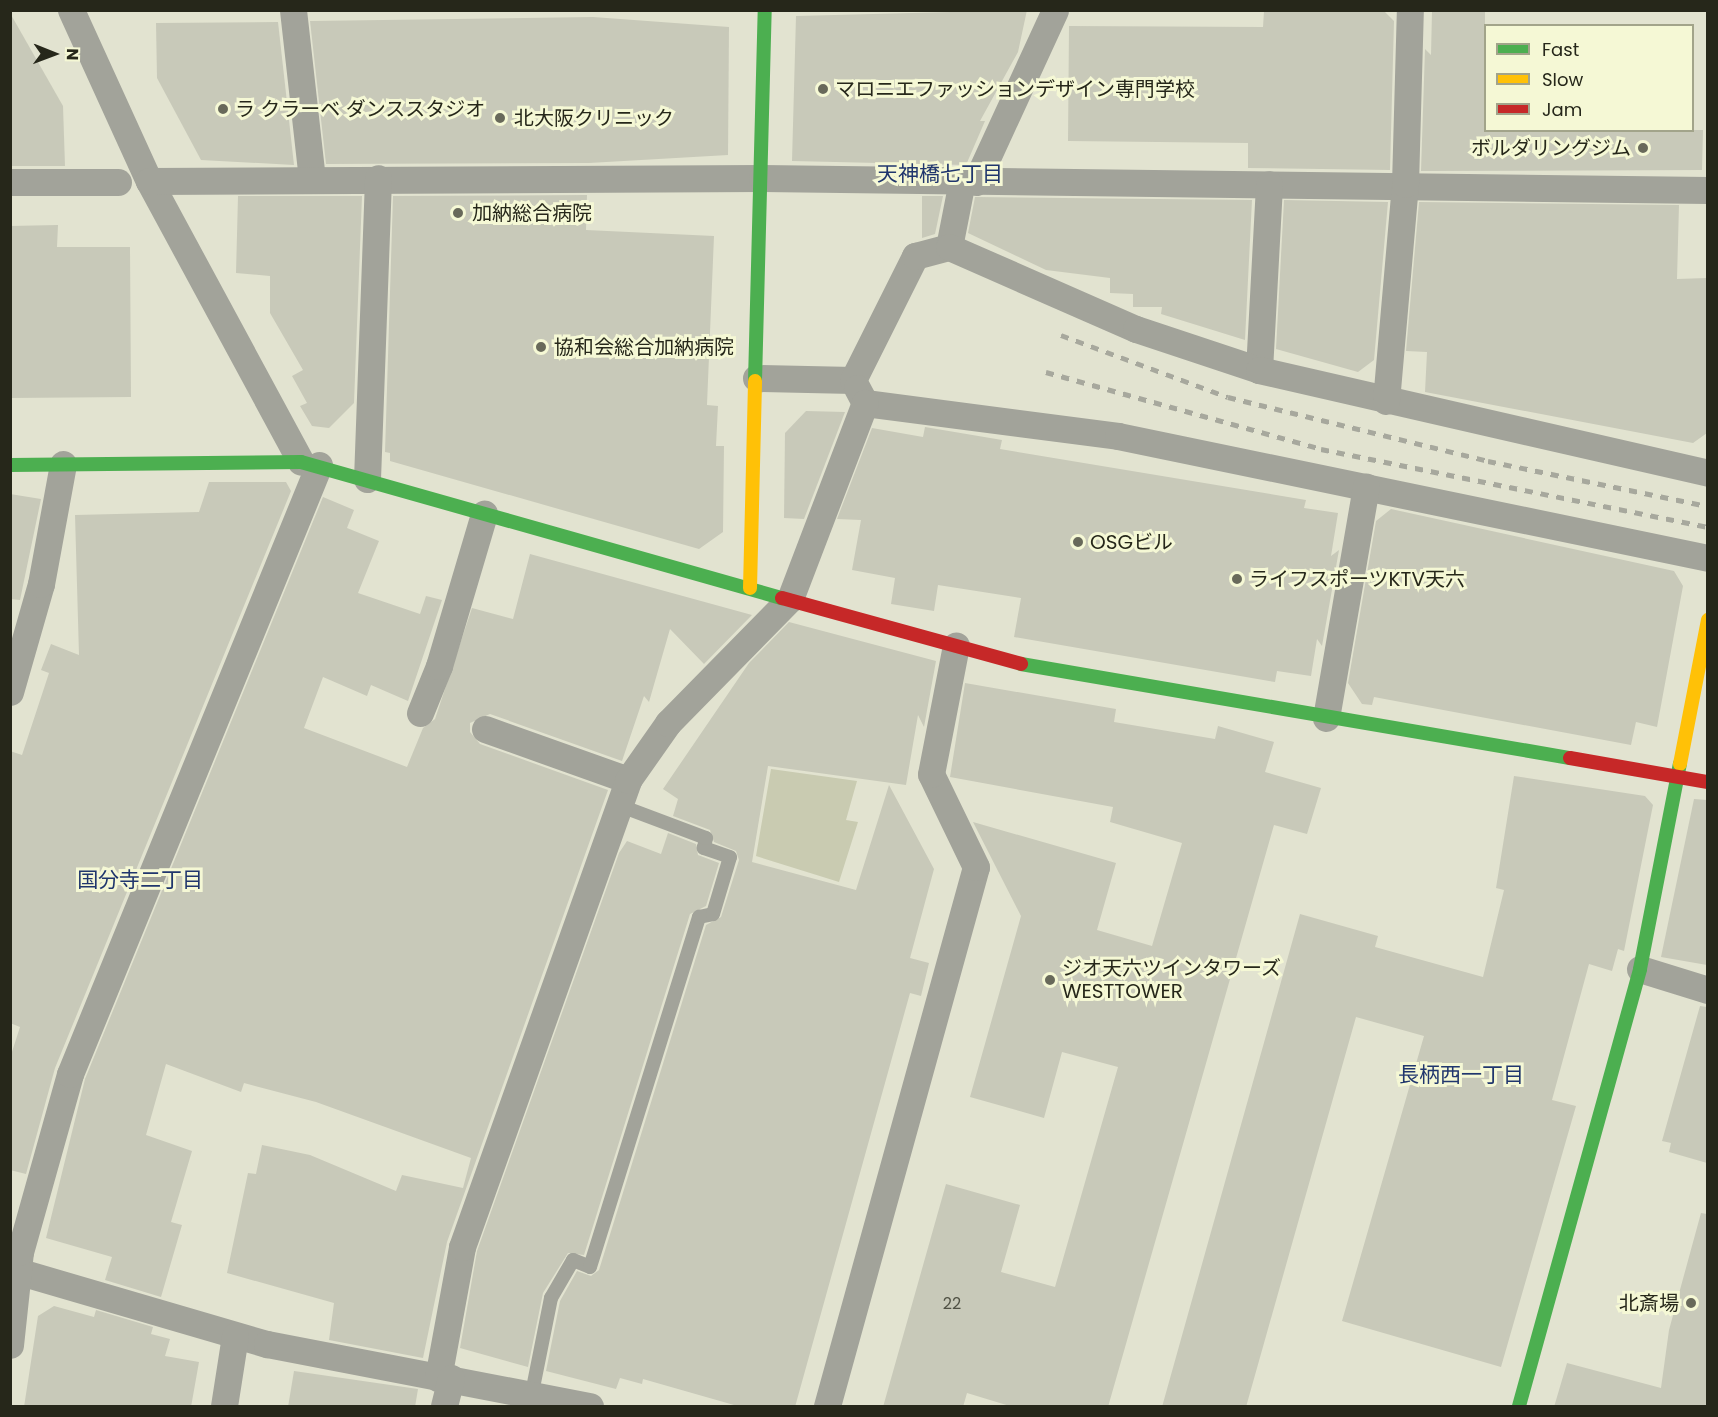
<!DOCTYPE html>
<html>
<head>
<meta charset="utf-8">
<style>
	body { margin:0 }
	#map { position:relative; width:1718px; height:1417px; overflow:hidden; background:#e2e3d0; font-family:Poppins,"Noto Sans JP",sans-serif }
	div>[style] { position:absolute }
	[style*='--x'] { left:calc(var(--x)*1px); top:calc(var(--y)*1px); width:calc(var(--w)*1px); rotate:calc(var(--a)*1deg) }
	.green>* { inset:0; background:#c9cbb1 }
	.building>* { inset:0; background:#c8c9b9 }
	.lane>* { height:14px; margin:-7px; padding:0 7px; transform-origin:7px; border-radius:7px; background:#a2a39a }
	.street>* { height:27px; margin:-13.5px; padding:0 13.5px; transform-origin:13.5px; border-radius:13.5px; background:#a2a39a }
	.fast>* { height:14px; margin:-7px; padding:0 7px; transform-origin:7px; border-radius:7px; background:#4caf50 }
	.slow>* { height:14px; margin:-7px; padding:0 7px; transform-origin:7px; border-radius:7px; background:#ffc107 }
	.jam>* { height:14px; margin:-7px; padding:0 7px; transform-origin:7px; border-radius:7px; background:#c62828 }
	.rail>* { height:4.5px; margin-top:-2.25px; transform-origin:0; background:repeating-linear-gradient(90deg,#a7a89d 0 8px,transparent 0 16px) }
	.dots>* { width:16px; height:16px; translate:-50% -50%; box-sizing:border-box; border:3px solid #f5f8d5; border-radius:50% }
	span { translate:-50% -50%; white-space:nowrap; text-align:center; line-height:1.15; -webkit-text-stroke:6px #f5f8d5; paint-order:stroke }
	.number-label { font-size:16px; color:#505144 }
	.number-label span { -webkit-text-stroke-width:0 }
	.poi-label { font-size:20px; color:#26271a }
	.left { translate:0 -50%; text-align:left }
	.right { translate:-100% -50%; text-align:right }
	.neighbourhood-label { font-size:21px; color:#20366d }
	.frame { position:absolute; inset:0; border:12px solid #26271a; pointer-events:none }
	.legend { position:absolute; left:1484px; top:24px; width:210px; height:108px; box-sizing:border-box; background:#f5f8d5; border:2px solid #a2a48a; margin:0; padding:8px 10px; list-style:none; font-size:18px; color:#26271a }
	.legend li { display:flex; align-items:center; gap:12px; height:30px }
	.legend b { width:30px; border:2px solid #a2a48a }
	.north { position:absolute; left:24px; top:24px; width:60px; height:60px; -webkit-text-stroke:4px #f5f8d5; paint-order:stroke; rotate:91deg; font-size:16px; font-weight:700; line-height:24px; text-align:center; color:#26271a }
	.north::after { content:''; display:block; margin:auto; width:21px; height:27px; background:#26271a; clip-path:polygon(50% 0,100% 100%,50% 72%,0 100%) }
</style>
</head>
<body>
<div id="map">
	<div class="green">
		<div style="clip-path:polygon(771px 769px,857px 781px,846px 820px,858px 822px,839px 882px,756px 856px)"></div>
	</div>
	<div class="building">
		<div style="clip-path:polygon(1027px 10px,1018px 52px,980px 121px,985px 121px,966px 165px,792px 161px,796px 16px)"></div>
		<div style="clip-path:polygon(1383px 10px,1394px 21px,1390px 170px,1248px 168px,1248px 143px,1068px 141px,1069px 26px,1263px 27px,1264px 11px)"></div>
		<div style="clip-path:polygon(1432px 11px,1485px 11px,1485px 130px,1703px 130px,1702px 170px,1421px 171px,1425px 49px,1431px 55px)"></div>
		<div style="clip-path:polygon(10px 13px,63px 106px,65px 166px,10px 166px)"></div>
		<div style="clip-path:polygon(593px 17px,729px 27px,728px 155px,589px 163px,326px 164px,310px 21px)"></div>
		<div style="clip-path:polygon(278px 22px,294px 165px,201px 160px,157px 78px,156px 23px)"></div>
		<div style="clip-path:polygon(587px 195px,586px 230px,714px 236px,707px 405px,718px 406px,716px 446px,724px 446px,723px 532px,699px 549px,390px 461px,390px 453px,385px 452px,393px 196px)"></div>
		<div style="clip-path:polygon(238px 196px,362px 196px,354px 403px,329px 428px,312px 426px,300px 406px,307px 403px,292px 376px,303px 370px,270px 313px,270px 276px,236px 273px)"></div>
		<div style="clip-path:polygon(922px 196px,943px 196px,935px 234px,922px 238px)"></div>
		<div style="clip-path:polygon(975px 197px,1252px 200px,1245px 340px,1161px 314px,1162px 307px,1133px 307px,1133px 294px,1110px 293px,1110px 278px,1046px 270px,968px 233px)"></div>
		<div style="clip-path:polygon(1284px 200px,1388px 202px,1374px 360px,1358px 372px,1276px 349px)"></div>
		<div style="clip-path:polygon(1419px 202px,1679px 205px,1677px 279px,1707px 278px,1707px 433px,1693px 443px,1425px 392px,1427px 352px,1406px 351px)"></div>
		<div style="clip-path:polygon(58px 225px,57px 247px,130px 247px,131px 397px,10px 398px,10px 226px)"></div>
		<div style="clip-path:polygon(806px 411px,845px 412px,804px 519px,784px 518px,785px 433px)"></div>
		<div style="clip-path:polygon(925px 427px,1002px 440px,1000px 449px,1306px 500px,1304px 508px,1338px 513px,1331px 556px,1339px 550px,1322px 646px,1317px 639px,1311px 676px,1277px 671px,1275px 682px,1014px 637px,1021px 598px,938px 585px,934px 611px,891px 604px,895px 578px,852px 570px,861px 520px,837px 519px,872px 428px,923px 437px)"></div>
		<div style="clip-path:polygon(209px 482px,286px 482px,291px 491px,55px 1068px,26px 1174px,10px 1170px,10px 1058px,20px 1027px,10px 1023px,10px 751px,22px 755px,49px 673px,41px 670px,51px 644px,79px 655px,75px 515px,199px 512px)"></div>
		<div style="clip-path:polygon(10px 494px,41px 499px,20px 600px,10px 599px)"></div>
		<div style="clip-path:polygon(323px 497px,354px 510px,347px 528px,379px 541px,358px 593px,420px 614px,426px 596px,442px 600px,408px 701px,371px 685px,367px 696px,323px 677px,304px 728px,407px 767px,423px 728px,435px 719px,472px 608px,513px 619px,530px 554px,752px 615px,704px 664px,670px 629px,649px 702px,644px 696px,622px 761px,490px 714px,470px 723px,470px 732px,480px 744px,608px 790px,447px 1242px,423px 1358px,329px 1340px,334px 1303px,227px 1273px,248px 1173px,256px 1174px,262px 1145px,310px 1155px,396px 1191px,402px 1175px,463px 1188px,471px 1158px,316px 1102px,244px 1083px,241px 1092px,166px 1064px,146px 1135px,192px 1151px,171px 1222px,182px 1225px,161px 1297px,105px 1280px,112px 1257px,46px 1238px,85px 1079px)"></div>
		<div style="clip-path:polygon(1391px 509px,1674px 571px,1683px 586px,1657px 727px,1636px 722px,1631px 745px,1374px 697px,1372px 705px,1362px 704px,1348px 683px,1376px 521px)"></div>
		<div style="clip-path:polygon(789px 622px,936px 661px,924px 727px,918px 715px,906px 785px,768px 766px,752px 862px,856px 890px,889px 785px,934px 869px,910px 958px,929px 963px,921px 996px,910px 993px,795px 1407px,741px 1407px,643px 1379px,642px 1384px,620px 1378px,616px 1389px,546px 1371px,560px 1301px,577px 1271px,591px 1276px,599px 1270px,706px 925px,721px 917px,739px 860px,736px 851px,714px 842px,710px 830px,673px 816px,678px 799px,663px 789px,749px 663px)"></div>
		<div style="clip-path:polygon(965px 683px,1116px 709px,1114px 722px,1215px 739px,1218px 726px,1274px 742px,1265px 772px,1321px 788px,1307px 834px,1274px 825px,1108px 1407px,1013px 1407px,967px 1393px,963px 1407px,883px 1407px,946px 1184px,1020px 1205px,1001px 1272px,1055px 1287px,1118px 1067px,1062px 1052px,1044px 1118px,970px 1097px,1021px 916px,973px 822px,1116px 863px,1097px 930px,1152px 946px,1182px 843px,1110px 822px,1113px 807px,950px 777px)"></div>
		<div style="clip-path:polygon(1514px 776px,1645px 796px,1653px 805px,1624px 951px,1618px 949px,1612px 971px,1589px 964px,1552px 1100px,1576px 1106px,1501px 1367px,1342px 1321px,1424px 1036px,1356px 1017px,1246px 1407px,1162px 1407px,1300px 914px,1378px 936px,1375px 947px,1483px 977px,1504px 890px,1496px 888px)"></div>
		<div style="clip-path:polygon(1694px 799px,1707px 800px,1707px 965px,1661px 957px)"></div>
		<div style="clip-path:polygon(668px 833px,696px 844px,698px 855px,719px 863px,706px 906px,690px 914px,584px 1255px,568px 1253px,543px 1293px,528px 1367px,460px 1348px,477px 1251px,619px 853px,627px 841px,661px 854px)"></div>
		<div style="clip-path:polygon(1700px 1006px,1707px 1007px,1707px 1163px,1669px 1152px,1671px 1143px,1662px 1141px)"></div>
		<div style="clip-path:polygon(1701px 1213px,1707px 1214px,1707px 1407px,1554px 1407px,1567px 1363px,1661px 1388px,1669px 1330px)"></div>
		<div style="clip-path:polygon(54px 1306px,94px 1317px,96px 1310px,153px 1327px,151px 1334px,170px 1339px,165px 1356px,199px 1362px,191px 1407px,24px 1407px,38px 1316px)"></div>
		<div style="clip-path:polygon(294px 1371px,418px 1389px,415px 1407px,288px 1407px)"></div>
	</div>
	<div class="lane">
		<div style="--x:532;--y:1393;--w:97;--a:-78.7"></div>
		<div style="--x:551;--y:1298;--w:44;--a:-59.9"></div>
		<div style="--x:573;--y:1260;--w:18;--a:22"></div>
		<div style="--x:590;--y:1267;--w:367;--a:-72.7"></div>
		<div style="--x:699;--y:917;--w:14;--a:-12"></div>
		<div style="--x:713;--y:914;--w:59;--a:-73.4"></div>
		<div style="--x:730;--y:857;--w:28;--a:-161"></div>
		<div style="--x:704;--y:848;--w:10;--a:-79"></div>
		<div style="--x:706;--y:838;--w:91;--a:-159.4"></div>
	</div>
	<div class="street">
		<div style="--x:71;--y:10;--w:188;--a:65.5"></div>
		<div style="--x:149;--y:181;--w:319;--a:61.6"></div>
		<div style="--x:293;--y:10;--w:171;--a:83.6"></div>
		<div style="--x:149;--y:181;--w:613;--a:-0.28"></div>
		<div style="--x:762;--y:178;--w:946;--a:0.73"></div>
		<div style="--x:10;--y:182;--w:108;--a:0"></div>
		<div style="--x:976;--y:182;--w:189;--a:-65.3"></div>
		<div style="--x:949;--y:247;--w:67;--a:-78.9"></div>
		<div style="--x:1259;--y:370;--w:186;--a:-86.9"></div>
		<div style="--x:756;--y:378;--w:97;--a:1.2"></div>
		<div style="--x:853;--y:380;--w:139;--a:-63.4"></div>
		<div style="--x:915;--y:256;--w:35;--a:-15"></div>
		<div style="--x:949;--y:247;--w:204;--a:23.7"></div>
		<div style="--x:1136;--y:329;--w:130;--a:18.4"></div>
		<div style="--x:1259;--y:370;--w:461;--a:12.9"></div>
		<div style="--x:857;--y:388;--w:17;--a:62"></div>
		<div style="--x:865;--y:403;--w:255;--a:7.4"></div>
		<div style="--x:1118;--y:436;--w:602;--a:11.68"></div>
		<div style="--x:1386;--y:401;--w:218;--a:-85"></div>
		<div style="--x:1405;--y:184;--w:174;--a:-88.4"></div>
		<div style="--x:367;--y:479;--w:301;--a:-87.9"></div>
		<div style="--x:10;--y:692;--w:112;--a:-74"></div>
		<div style="--x:41;--y:584;--w:122;--a:-79.6"></div>
		<div style="--x:420;--y:713;--w:51;--a:-68"></div>
		<div style="--x:439;--y:666;--w:159;--a:-73.5"></div>
		<div style="--x:1326;--y:718;--w:235;--a:-80.2"></div>
		<div style="--x:485;--y:729;--w:152;--a:19.6"></div>
		<div style="--x:1640;--y:969;--w:71;--a:17.2"></div>
		<div style="--x:10;--y:1269;--w:268;--a:16.3"></div>
		<div style="--x:267;--y:1344;--w:329;--a:10.9"></div>
		<div style="--x:10;--y:1345;--w:94;--a:-83.9"></div>
		<div style="--x:20;--y:1252;--w:185;--a:-74.3"></div>
		<div style="--x:70;--y:1074;--w:658;--a:-67.76"></div>
		<div style="--x:438;--y:1378;--w:133;--a:-79.6"></div>
		<div style="--x:462;--y:1247;--w:496;--a:-70.4"></div>
		<div style="--x:628;--y:780;--w:70;--a:-54.9"></div>
		<div style="--x:668;--y:723;--w:174;--a:-45.5"></div>
		<div style="--x:790;--y:599;--w:210;--a:-69.1"></div>
		<div style="--x:224;--y:1406;--w:71;--a:-81.1"></div>
		<div style="--x:444;--y:1406;--w:29;--a:-76"></div>
		<div style="--x:827;--y:1406;--w:559;--a:-74.55"></div>
		<div style="--x:976;--y:867;--w:103;--a:-115.8"></div>
		<div style="--x:931;--y:774;--w:131;--a:-79"></div>
	</div>
	<div class="fast">
		<div style="--x:755;--y:381;--w:371;--a:-88.5"></div>
		<div style="--x:10;--y:465;--w:291;--a:-0.6"></div>
		<div style="--x:301;--y:462;--w:500;--a:15.8"></div>
		<div style="--x:1021;--y:664;--w:557;--a:9.72"></div>
		<div style="--x:1519;--y:1406;--w:453;--a:-74.5"></div>
		<div style="--x:1640;--y:969;--w:209;--a:-79"></div>
	</div>
	<div class="slow">
		<div style="--x:750;--y:588;--w:207;--a:-88.6"></div>
		<div style="--x:1680;--y:764;--w:147;--a:-79"></div>
	</div>
	<div class="jam">
		<div style="--x:782;--y:598;--w:248;--a:15.4"></div>
		<div style="--x:1570;--y:758;--w:140;--a:9.9"></div>
	</div>
	<div class="rail">
		<div style="--x:1061;--y:335;--w:178;--a:20.4"></div>
		<div style="--x:1228;--y:397;--w:268;--a:13.8"></div>
		<div style="--x:1488;--y:461;--w:225;--a:11.6"></div>
		<div style="--x:1046;--y:372;--w:286;--a:15.6"></div>
		<div style="--x:1321;--y:449;--w:395;--a:11.4"></div>
	</div>
	<div class="dots">
		<div style="left:823px;top:89px;background:#68695a"></div>
		<div style="left:223px;top:109px;background:#68695a"></div>
		<div style="left:500px;top:118px;background:#68695a"></div>
		<div style="left:1643px;top:148px;background:#68695a"></div>
		<div style="left:458px;top:213px;background:#68695a"></div>
		<div style="left:541px;top:347px;background:#68695a"></div>
		<div style="left:1078px;top:542px;background:#68695a"></div>
		<div style="left:1237px;top:579px;background:#68695a"></div>
		<div style="left:1050px;top:980px;background:#68695a"></div>
		<div style="left:1691px;top:1303px;background:#68695a"></div>
	</div>
	<div class="number-label">
		<span style="left:952px;top:1304px">22</span>
	</div>
	<div class="poi-label">
		<span class="left" style="left:835px;top:89px">マロニエファッションデザイン専門学校</span>
		<span class="left" style="left:235px;top:109px">ラ クラーベ ダンススタジオ</span>
		<span class="left" style="left:514px;top:118px">北大阪クリニック</span>
		<span class="right" style="left:1631px;top:148px">ボルダリングジム</span>
		<span class="left" style="left:472px;top:213px">加納総合病院</span>
		<span class="left" style="left:554px;top:347px">協和会総合加納病院</span>
		<span class="left" style="left:1090px;top:542px">OSGビル</span>
		<span class="left" style="left:1249px;top:579px">ライフスポーツKTV天六</span>
		<span class="left" style="left:1062px;top:980px">ジオ天六ツインタワーズ<br>WESTTOWER</span>
		<span class="right" style="left:1679px;top:1303px">北斎場</span>
	</div>
	<div class="neighbourhood-label">
		<span style="left:940px;top:174px">天神橋七丁目</span>
		<span style="left:140px;top:880px">国分寺二丁目</span>
		<span style="left:1461px;top:1075px">長柄西一丁目</span>
	</div>
	<div class="frame"></div>
	<ul class="legend">
	<li><b style="height:8px;background:#4caf50"></b>Fast</li>
	<li><b style="height:8px;background:#ffc107"></b>Slow</li>
	<li><b style="height:8px;background:#c62828"></b>Jam</li>
	</ul>
	<div class="north">N</div>
</div>
</body>
</html>
